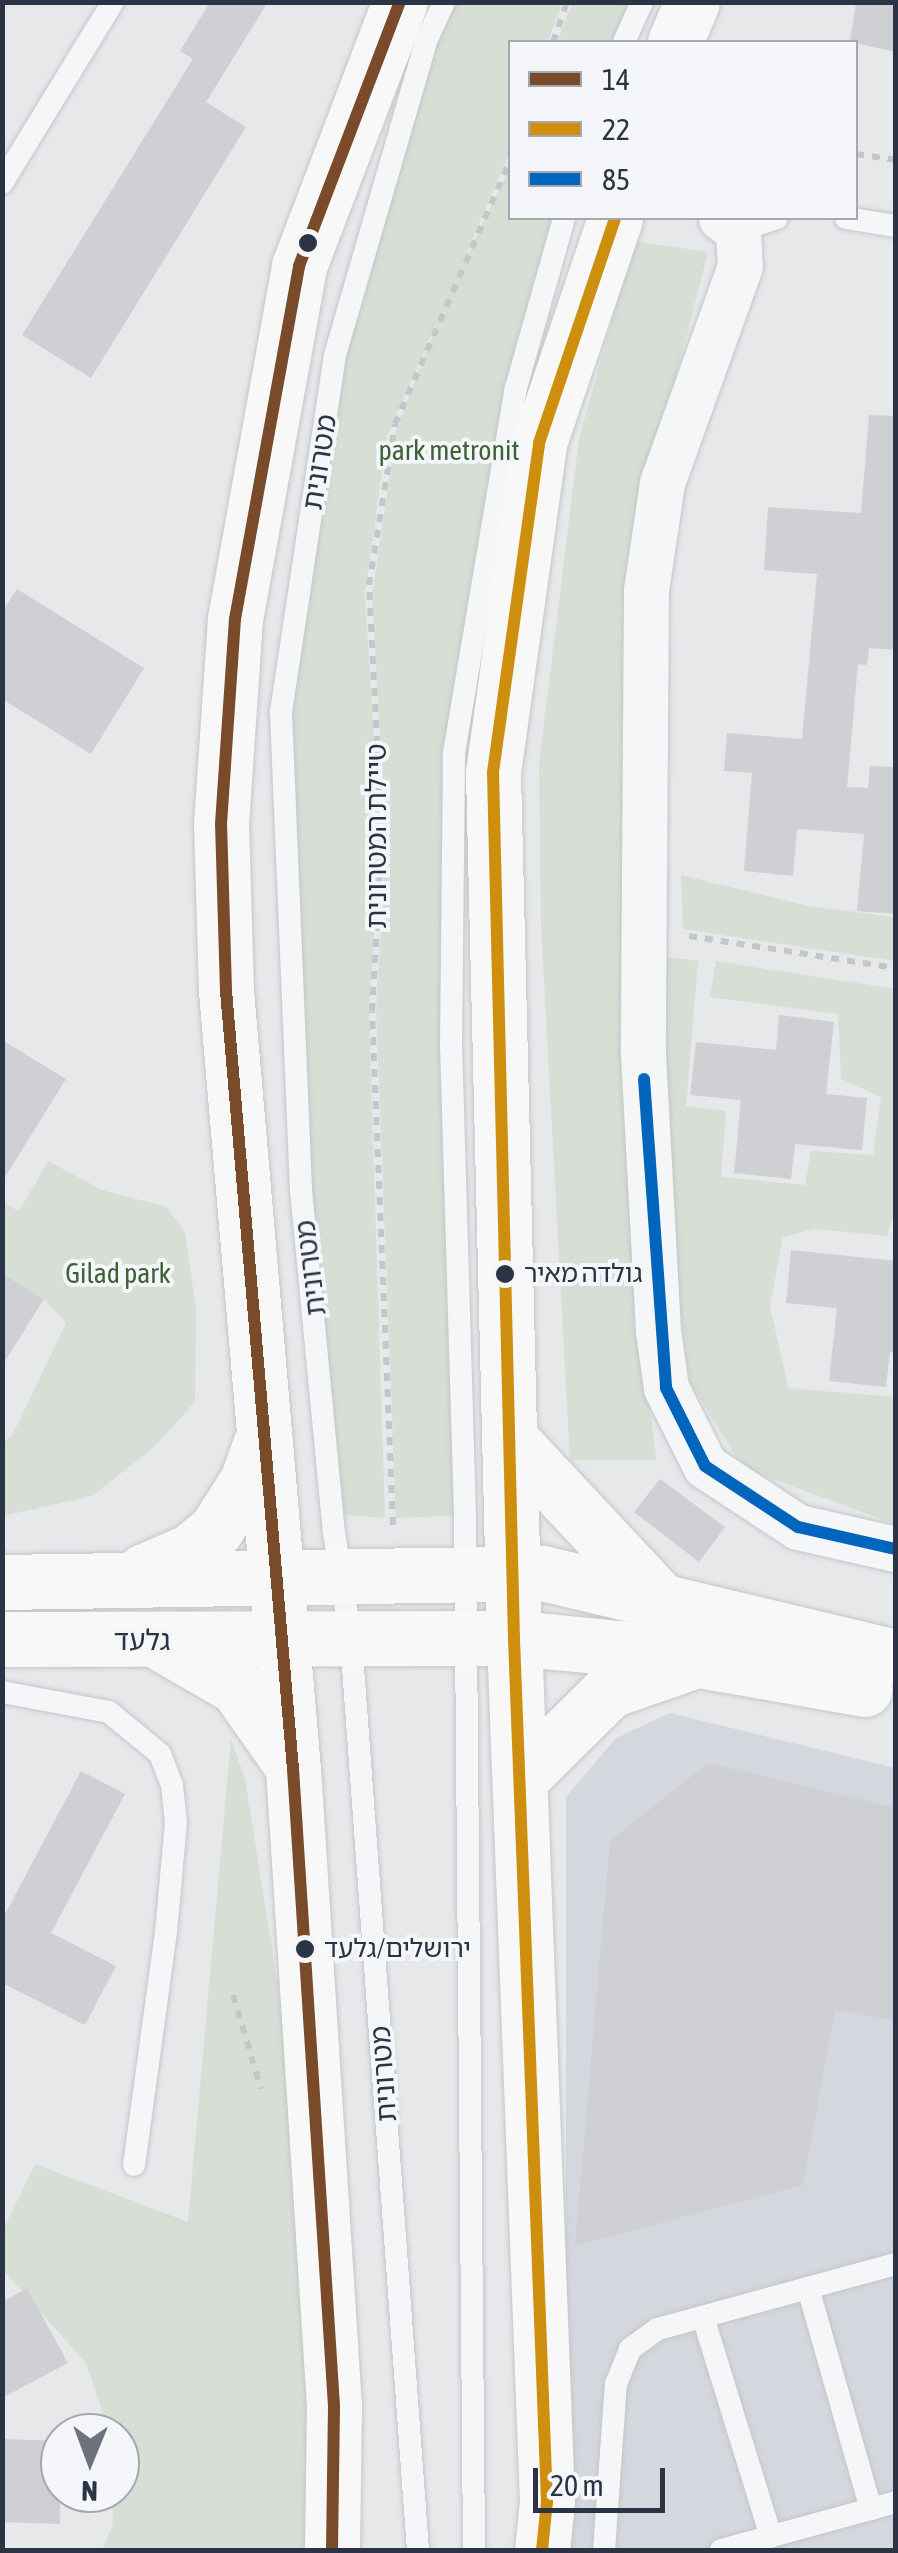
<!DOCTYPE html>
<html>
<head>
<meta charset="utf-8">
<style>
	body { margin:0 }
	#map { position:relative; width:898px; height:2553px; overflow:hidden; background:#e6e8ea; font-family:"Asap Condensed","Noto Sans Hebrew",sans-serif }
	div>[style] { position:absolute }
	[style*='--x'] { left:calc(var(--x)*1px); top:calc(var(--y)*1px); width:calc(var(--w)*1px); rotate:calc(var(--a)*1deg) }
	.built>* { inset:0; background:#d4d7dd }
	.green>* { inset:0; background:#d6ded6 }
	.building>* { inset:0; background:#ced0d3 }
	.path>* { height:6px; margin-top:-3px; transform-origin:0; background:repeating-linear-gradient(90deg,#c5c6ca 0 8px,transparent 0 16px) }
	.roads { filter:drop-shadow(0 0 2px #c4c6c8) drop-shadow(0 0 2px #c4c6c8) }
	.lane>* { height:22px; margin:-11px; padding:0 11px; transform-origin:11px; border-radius:11px; background:#f5f6f7 }
	.street>* { height:45px; margin:-22.5px; padding:0 22.5px; transform-origin:22.5px; border-radius:22.5px; background:#f5f6f7 }
	.secondary>* { height:55px; margin:-27.5px; padding:0 27.5px; transform-origin:27.5px; border-radius:27.5px; background:#f8f8f8 }
	.bus-1>* { height:12px; margin:-6px; padding:0 6px; transform-origin:6px; border-radius:6px; background:#7a4b2a }
	.bus-2>* { height:12px; margin:-6px; padding:0 6px; transform-origin:6px; border-radius:6px; background:#ce8f0e }
	.bus-3>* { height:12px; margin:-6px; padding:0 6px; transform-origin:6px; border-radius:6px; background:#0065bd }
	.dots>* { width:28px; height:28px; translate:-50% -50%; box-sizing:border-box; border:5px solid #f4f6f9; border-radius:50% }
	span { translate:-50% -50%; white-space:nowrap; text-align:center; line-height:1.15; -webkit-text-stroke:8px #f4f6f9; paint-order:stroke }
	.bus-label { font-size:26px; color:#2b3445 }
	.left { translate:0 -50%; text-align:left }
	.park-label { font-size:28px; color:#3f6138 }
	.street-label { font-size:28px; color:#2b3445 }
	.frame { position:absolute; inset:0; border:5px solid #2b3445; pointer-events:none }
	.legend { position:absolute; left:508px; top:40px; width:350px; height:180px; box-sizing:border-box; background:#f4f6f9; border:2px solid #a4a8b1; margin:0; padding:12px 18px; list-style:none; font-size:30px; color:#2b3445 }
	.legend li { display:flex; align-items:center; gap:20px; height:50px }
	.legend b { width:50px; border:2px solid #a4a8b1 }
	.north { position:absolute; left:40px; top:2413px; width:100px; height:100px; box-sizing:border-box; background:#f4f6f9; border:2px solid #a4a8b1; border-radius:50%; rotate:181deg; font-size:28px; font-weight:700; line-height:40px; text-align:center; color:#2b3445 }
	.north::after { content:''; display:block; margin:auto; width:35px; height:45px; background:#6c737f; clip-path:polygon(50% 0,100% 100%,50% 72%,0 100%) }
	.scale { position:absolute; left:533px; top:2468px; width:132px; height:45px; box-sizing:border-box; border:5px solid #2b3445; border-top:0; padding-left:12px; font-size:30px; line-height:35px; white-space:nowrap; color:#2b3445; -webkit-text-stroke:8px #f4f6f9; paint-order:stroke }
</style>
</head>
<body>
<div id="map">
	<div class="built">
		<div style="clip-path:polygon(670px 1713px,895px 1768px,895px 2550px,566px 2550px,566px 1797px,616px 1738px)"></div>
	</div>
	<div class="green">
		<div style="clip-path:polygon(447px 3px,562px 3px,548px 42px,510px 42px,510px 151px,459px 271px,510px 168px,510px 218px,564px 218px,516px 389px,454px 753px,465px 1515px,396px 1518px,376px 1010px,386px 840px,372px 596px,396px 431px,441px 313px,387px 436px,365px 594px,380px 841px,369px 1013px,385px 1518px,334px 1514px,301px 1177px,281px 712px,335px 355px)"></div>
		<div style="clip-path:polygon(572px 3px,635px 3px,620px 42px,557px 42px)"></div>
		<div style="clip-path:polygon(634px 241px,708px 252px,657px 451px,645px 1358px,656px 1460px,570px 1460px,541px 925px,539px 764px,579px 439px)"></div>
		<div style="clip-path:polygon(681px 875px,808px 906px,895px 917px,895px 961px,683px 929px)"></div>
		<div style="clip-path:polygon(660px 956px,698px 961px,686px 1106px,726px 1111px,721px 1177px,805px 1185px,811px 1151px,873px 1155px,881px 1097px,841px 1079px,838px 1014px,710px 997px,716px 961px,895px 989px,896px 1207px,887px 1236px,814px 1229px,783px 1237px,770px 1306px,788px 1388px,895px 1397px,895px 1524px,743px 1468px,690px 1382px,667px 1218px)"></div>
		<div style="clip-path:polygon(48px 1161px,102px 1190px,167px 1207px,185px 1233px,196px 1309px,195px 1402px,153px 1448px,92px 1496px,3px 1516px,3px 1442px,12px 1436px,66px 1323px,44px 1299px,3px 1273px,3px 1203px,19px 1211px)"></div>
		<div style="clip-path:polygon(231px 1739px,245px 1779px,292px 2076px,318px 2550px,102px 2550px,113px 2525px,112px 2493px,120px 2493px,120px 2433px,110px 2433px,86px 2363px,3px 2270px,2px 2232px,35px 2164px,188px 2222px)"></div>
	</div>
	<div class="building">
		<div style="clip-path:polygon(210px 2px,268px 2px,206px 102px,246px 127px,91px 378px,22px 335px,193px 59px,180px 51px)"></div>
		<div style="clip-path:polygon(856px 2px,896px 2px,896px 52px,850px 42px)"></div>
		<div style="clip-path:polygon(869px 415px,896px 416px,896px 650px,869px 648px,867px 665px,858px 664px,847px 787px,868px 788px,870px 766px,896px 767px,896px 914px,857px 911px,864px 834px,797px 829px,793px 876px,744px 871px,752px 773px,724px 771px,727px 733px,802px 739px,817px 574px,764px 570px,768px 507px,861px 513px)"></div>
		<div style="clip-path:polygon(17px 589px,144px 668px,91px 754px,2px 699px,2px 612px)"></div>
		<div style="clip-path:polygon(779px 1015px,834px 1022px,826px 1094px,867px 1098px,862px 1150px,795px 1144px,791px 1179px,734px 1173px,741px 1100px,690px 1095px,696px 1042px,776px 1050px)"></div>
		<div style="clip-path:polygon(2px 1040px,66px 1079px,2px 1182px)"></div>
		<div style="clip-path:polygon(791px 1250px,896px 1261px,896px 1353px,890px 1352px,886px 1387px,829px 1381px,837px 1308px,786px 1303px)"></div>
		<div style="clip-path:polygon(2px 1273px,44px 1299px,2px 1366px)"></div>
		<div style="clip-path:polygon(660px 1479px,725px 1527px,699px 1562px,634px 1512px)"></div>
		<div style="clip-path:polygon(708px 1763px,896px 1808px,896px 2021px,835px 2010px,803px 2185px,575px 2246px,610px 1841px)"></div>
		<div style="clip-path:polygon(81px 1771px,125px 1794px,51px 1933px,116px 1966px,85px 2025px,2px 1983px,2px 1920px)"></div>
		<div style="clip-path:polygon(27px 2288px,68px 2363px,2px 2398px,2px 2302px)"></div>
		<div style="clip-path:polygon(2px 2439px,60px 2441px,60px 2524px,2px 2522px)"></div>
	</div>
	<div class="path">
		<div style="--x:553;--y:42;--w:42;--a:-70.7"></div>
		<div style="--x:856;--y:154;--w:40;--a:8.5"></div>
		<div style="--x:689;--y:936;--w:209;--a:8.8"></div>
		<div style="--x:393;--y:1525;--w:514;--a:-92.34"></div>
		<div style="--x:372;--y:1011;--w:171;--a:-86.7"></div>
		<div style="--x:382;--y:840;--w:255;--a:-92.9"></div>
		<div style="--x:369;--y:585;--w:163;--a:-80.8"></div>
		<div style="--x:395;--y:424;--w:287;--a:-66.4"></div>
		<div style="--x:233;--y:1995;--w:98;--a:73.4"></div>
	</div>
	<div class="roads">
		<div class="lane">
			<div style="--x:624;--y:42;--w:44;--a:-65.8"></div>
			<div style="--x:2;--y:183;--w:212;--a:-58.5"></div>
			<div style="--x:846;--y:218;--w:51;--a:9.1"></div>
			<div style="--x:738;--y:231;--w:41;--a:-18.4"></div>
			<div style="--x:2;--y:1692;--w:109;--a:10.6"></div>
			<div style="--x:109;--y:1712;--w:66;--a:39.5"></div>
			<div style="--x:160;--y:1754;--w:33;--a:69"></div>
			<div style="--x:172;--y:1785;--w:37;--a:84"></div>
			<div style="--x:176;--y:1822;--w:110;--a:95.2"></div>
			<div style="--x:166;--y:1932;--w:235;--a:97.8"></div>
			<div style="--x:808;--y:2288;--w:230;--a:74.1"></div>
			<div style="--x:703;--y:2317;--w:230;--a:72.8"></div>
			<div style="--x:418;--y:2550;--w:912;--a:-94.21"></div>
			<div style="--x:351;--y:1640;--w:108;--a:-99"></div>
			<div style="--x:334;--y:1533;--w:345;--a:-95.5"></div>
			<div style="--x:301;--y:1190;--w:478;--a:-92.4"></div>
			<div style="--x:281;--y:712;--w:361;--a:-81.4"></div>
			<div style="--x:335;--y:355;--w:329;--a:-73.8"></div>
			<div style="--x:427;--y:39;--w:41;--a:-65.3"></div>
			<div style="--x:474;--y:2550;--w:1035;--a:-90.5"></div>
			<div style="--x:465;--y:1515;--w:469;--a:-91.7"></div>
			<div style="--x:451;--y:1046;--w:293;--a:-89.4"></div>
			<div style="--x:454;--y:753;--w:370;--a:-80.4"></div>
			<div style="--x:516;--y:388;--w:177;--a:-74.2"></div>
			<div style="--x:604;--y:2550;--w:166;--a:-85.9"></div>
			<div style="--x:616;--y:2384;--w:38;--a:-68"></div>
			<div style="--x:630;--y:2349;--w:34;--a:-36"></div>
			<div style="--x:658;--y:2329;--w:247;--a:-15.3"></div>
			<div style="--x:721;--y:2550;--w:181;--a:-15.3"></div>
		</div>
		<div class="street">
			<div style="--x:721;--y:218;--w:21;--a:37"></div>
			<div style="--x:738;--y:231;--w:35;--a:87"></div>
			<div style="--x:740;--y:266;--w:231;--a:109.8"></div>
			<div style="--x:662;--y:483;--w:108;--a:98.5"></div>
			<div style="--x:646;--y:590;--w:464;--a:90.4"></div>
			<div style="--x:643;--y:1054;--w:277;--a:86.9"></div>
			<div style="--x:658;--y:1331;--w:58;--a:82"></div>
			<div style="--x:666;--y:1388;--w:87;--a:63.4"></div>
			<div style="--x:705;--y:1466;--w:111;--a:33.3"></div>
			<div style="--x:798;--y:1527;--w:100;--a:12.7"></div>
		</div>
		<div class="secondary">
			<div style="--x:675;--y:42;--w:43;--a:-67"></div>
			<div style="--x:510;--y:1439;--w:218;--a:46.9"></div>
			<div style="--x:144;--y:1571;--w:49;--a:-22.9"></div>
			<div style="--x:189;--y:1552;--w:33;--a:-39"></div>
			<div style="--x:215;--y:1531;--w:59;--a:-57.4"></div>
			<div style="--x:247;--y:1481;--w:41;--a:-70.3"></div>
			<div style="--x:2;--y:1582;--w:541;--a:-0.95"></div>
			<div style="--x:543;--y:1573;--w:363;--a:13.4"></div>
			<div style="--x:2;--y:1639;--w:512;--a:-0.11"></div>
			<div style="--x:514;--y:1638;--w:128;--a:5.4"></div>
			<div style="--x:641;--y:1650;--w:227;--a:9.9"></div>
			<div style="--x:164;--y:1645;--w:84;--a:29.9"></div>
			<div style="--x:237;--y:1687;--w:94;--a:55"></div>
			<div style="--x:522;--y:1777;--w:124;--a:-44.7"></div>
			<div style="--x:610;--y:1690;--w:83;--a:-19.1"></div>
			<div style="--x:332;--y:2550;--w:144;--a:-89.2"></div>
			<div style="--x:334;--y:2406;--w:638;--a:-93.68"></div>
			<div style="--x:293;--y:1769;--w:781;--a:-94.92"></div>
			<div style="--x:226;--y:991;--w:167;--a:-91.7"></div>
			<div style="--x:221;--y:824;--w:205;--a:-86.1"></div>
			<div style="--x:235;--y:619;--w:359;--a:-79.7"></div>
			<div style="--x:299;--y:266;--w:283;--a:-69.1"></div>
			<div style="--x:542;--y:2550;--w:48;--a:-84.1"></div>
			<div style="--x:547;--y:2502;--w:865;--a:-92.19"></div>
			<div style="--x:514;--y:1638;--w:866;--a:-91.39"></div>
			<div style="--x:493;--y:772;--w:332;--a:-82"></div>
			<div style="--x:539;--y:443;--w:237;--a:-71.3"></div>
		</div>
	</div>
	<div class="bus-1">
		<div style="--x:332;--y:2550;--w:144;--a:-89.2"></div>
		<div style="--x:334;--y:2406;--w:638;--a:-93.68"></div>
		<div style="--x:293;--y:1769;--w:781;--a:-94.92"></div>
		<div style="--x:226;--y:991;--w:167;--a:-91.7"></div>
		<div style="--x:221;--y:824;--w:205;--a:-86.1"></div>
		<div style="--x:235;--y:619;--w:359;--a:-79.7"></div>
		<div style="--x:299;--y:266;--w:283;--a:-69.1"></div>
	</div>
	<div class="bus-2">
		<div style="--x:542;--y:2550;--w:48;--a:-84.1"></div>
		<div style="--x:547;--y:2502;--w:865;--a:-92.19"></div>
		<div style="--x:514;--y:1638;--w:866;--a:-91.39"></div>
		<div style="--x:493;--y:772;--w:332;--a:-82"></div>
		<div style="--x:539;--y:443;--w:237;--a:-71.3"></div>
	</div>
	<div class="bus-3">
		<div style="--x:644;--y:1079;--w:310;--a:85.9"></div>
		<div style="--x:666;--y:1388;--w:87;--a:63.4"></div>
		<div style="--x:705;--y:1466;--w:111;--a:33.3"></div>
		<div style="--x:798;--y:1527;--w:100;--a:12.7"></div>
	</div>
	<div class="dots">
		<div style="left:308px;top:243px;background:#2b3445"></div>
		<div style="left:505px;top:1274px;background:#2b3445"></div>
		<div style="left:305px;top:1949px;background:#2b3445"></div>
	</div>
	<div class="bus-label">
		<span class="left" style="left:524px;top:1274px">גולדה מאיר</span>
		<span class="left" style="left:324px;top:1949px">ירושלים/גלעד</span>
	</div>
	<div class="park-label">
		<span style="left:449px;top:450px">park metronit</span>
		<span style="left:118px;top:1273px">Gilad park</span>
	</div>
	<div class="street-label">
		<span style="left:319px;top:462px;rotate:-81deg">מטרונית</span>
		<span style="left:376px;top:836px;rotate:-90deg">טיילת המטרונית</span>
		<span style="left:310px;top:1268px;rotate:-97deg">מטרונית</span>
		<span style="left:142px;top:1640px">גלעד</span>
		<span style="left:383px;top:2074px;rotate:-94deg">מטרונית</span>
	</div>
	<div class="frame"></div>
	<ul class="legend">
	<li><b style="height:12px;background:#7a4b2a"></b>14</li>
	<li><b style="height:12px;background:#ce8f0e"></b>22</li>
	<li><b style="height:12px;background:#0065bd"></b>85</li>
	</ul>
	<div class="north">N</div>
	<div class="scale">20 m</div>
</div>
</body>
</html>
